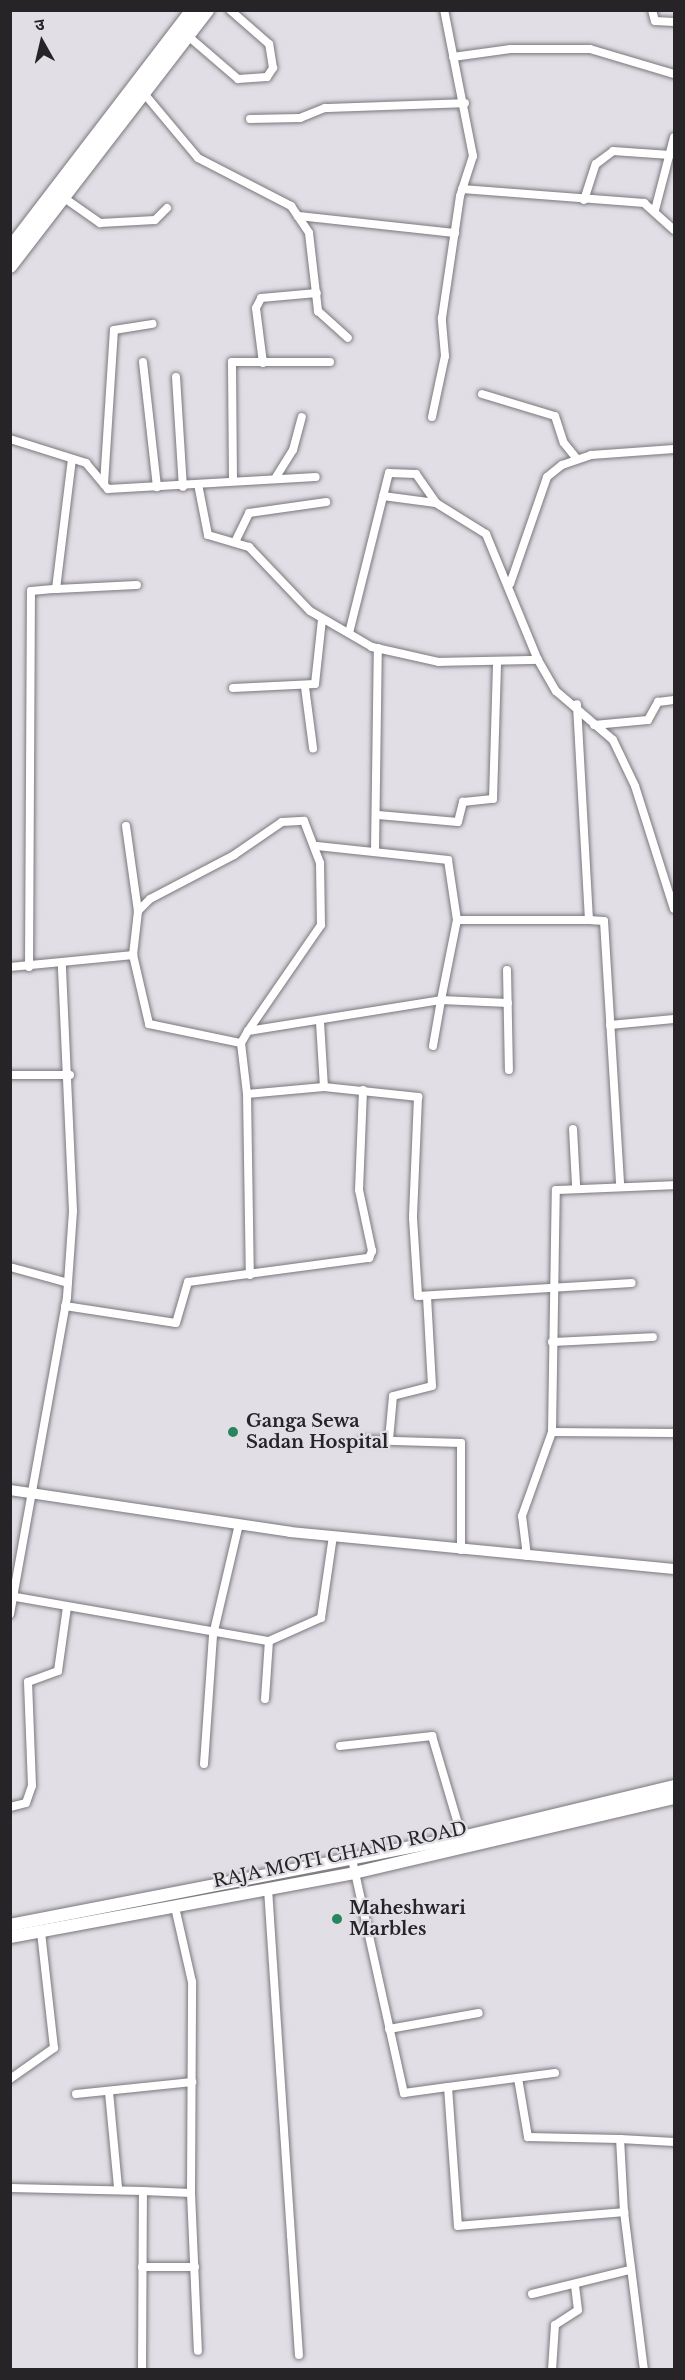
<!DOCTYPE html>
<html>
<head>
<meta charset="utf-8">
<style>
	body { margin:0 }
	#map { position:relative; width:685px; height:2380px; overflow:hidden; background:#e2dee5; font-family:"Libre Baskerville","Noto Sans Devanagari",serif }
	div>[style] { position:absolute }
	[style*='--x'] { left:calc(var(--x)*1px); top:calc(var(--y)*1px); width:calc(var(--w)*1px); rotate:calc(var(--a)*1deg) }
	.roads { filter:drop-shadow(0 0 2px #7a777d) drop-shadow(0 0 2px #7a777d) }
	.street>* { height:8px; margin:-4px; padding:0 4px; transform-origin:4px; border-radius:4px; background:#fff }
	.secondary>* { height:10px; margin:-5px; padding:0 5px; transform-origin:5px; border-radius:5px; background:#fff }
	.primary>* { height:12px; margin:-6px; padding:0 6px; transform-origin:6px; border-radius:6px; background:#fff }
	.highway>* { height:14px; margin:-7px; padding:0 7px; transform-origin:7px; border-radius:7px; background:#fff }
	.dots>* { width:16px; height:16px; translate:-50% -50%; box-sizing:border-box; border:3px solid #e2dee5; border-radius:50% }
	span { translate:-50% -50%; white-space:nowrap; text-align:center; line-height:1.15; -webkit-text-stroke:4.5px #e2dee5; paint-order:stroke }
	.poi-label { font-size:18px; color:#262427; font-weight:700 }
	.left { translate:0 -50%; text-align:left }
	.street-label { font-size:18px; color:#262427 }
	.frame { position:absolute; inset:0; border:12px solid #262427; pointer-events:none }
	.north { position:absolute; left:12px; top:12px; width:60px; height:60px; -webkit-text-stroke:4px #e2dee5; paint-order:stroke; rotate:352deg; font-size:16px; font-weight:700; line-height:24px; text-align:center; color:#262427 }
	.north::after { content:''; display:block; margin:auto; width:21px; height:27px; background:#262427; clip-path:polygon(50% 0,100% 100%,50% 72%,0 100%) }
</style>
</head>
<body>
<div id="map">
	<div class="roads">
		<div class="street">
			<div style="--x:652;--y:10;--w:11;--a:75"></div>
			<div style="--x:655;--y:21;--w:19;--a:3"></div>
			<div style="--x:188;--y:36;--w:66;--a:40.7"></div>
			<div style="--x:238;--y:79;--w:29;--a:-4"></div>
			<div style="--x:267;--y:77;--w:11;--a:-56"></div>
			<div style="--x:273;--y:68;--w:24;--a:-99"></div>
			<div style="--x:269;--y:44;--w:52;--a:-138.9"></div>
			<div style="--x:453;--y:57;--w:58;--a:-8"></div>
			<div style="--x:510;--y:49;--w:80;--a:0"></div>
			<div style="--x:590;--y:49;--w:88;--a:16.6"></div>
			<div style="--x:142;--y:91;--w:87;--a:50.1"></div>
			<div style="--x:198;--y:158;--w:105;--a:27.3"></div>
			<div style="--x:291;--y:206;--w:32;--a:56"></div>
			<div style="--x:309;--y:233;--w:79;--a:83.4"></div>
			<div style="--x:318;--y:311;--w:40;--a:42"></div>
			<div style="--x:250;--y:119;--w:50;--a:-1.1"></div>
			<div style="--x:300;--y:118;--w:27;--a:-22"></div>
			<div style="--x:325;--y:108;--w:140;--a:-2"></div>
			<div style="--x:462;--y:189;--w:183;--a:4.4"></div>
			<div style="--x:644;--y:203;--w:40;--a:42"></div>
			<div style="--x:60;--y:195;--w:49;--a:35"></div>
			<div style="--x:100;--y:223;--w:55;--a:-3.1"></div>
			<div style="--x:155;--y:220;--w:17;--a:-45"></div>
			<div style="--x:584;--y:200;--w:38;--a:-72"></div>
			<div style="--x:596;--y:164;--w:21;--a:-37"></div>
			<div style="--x:613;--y:151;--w:57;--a:4"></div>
			<div style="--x:655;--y:210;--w:75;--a:-75.4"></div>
			<div style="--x:298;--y:216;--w:158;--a:6.2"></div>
			<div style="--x:143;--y:362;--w:126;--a:83.6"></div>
			<div style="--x:263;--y:363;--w:55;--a:-97.3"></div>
			<div style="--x:256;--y:308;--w:11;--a:-63"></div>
			<div style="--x:261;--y:298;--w:56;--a:-5.1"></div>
			<div style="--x:176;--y:377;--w:110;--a:86.4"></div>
			<div style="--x:482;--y:394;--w:76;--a:16.8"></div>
			<div style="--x:555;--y:416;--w:28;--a:72"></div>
			<div style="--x:564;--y:443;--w:21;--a:51"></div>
			<div style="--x:432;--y:417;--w:62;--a:-78"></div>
			<div style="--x:445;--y:356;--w:38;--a:-95"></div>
			<div style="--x:442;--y:318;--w:123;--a:-81.6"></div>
			<div style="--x:460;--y:196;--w:42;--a:-72"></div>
			<div style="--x:473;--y:156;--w:149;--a:-101.2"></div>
			<div style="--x:10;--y:439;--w:80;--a:17.5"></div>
			<div style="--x:86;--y:463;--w:34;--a:50"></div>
			<div style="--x:108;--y:489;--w:208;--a:-3.3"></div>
			<div style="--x:276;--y:477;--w:32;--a:-58"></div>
			<div style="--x:293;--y:450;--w:34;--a:-75"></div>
			<div style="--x:233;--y:481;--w:119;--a:-90.5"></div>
			<div style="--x:232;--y:362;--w:98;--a:0"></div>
			<div style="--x:104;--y:484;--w:154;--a:-86.3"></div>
			<div style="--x:114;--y:330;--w:39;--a:-9"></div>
			<div style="--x:198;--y:484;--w:52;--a:78.9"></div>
			<div style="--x:208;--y:535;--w:43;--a:16.3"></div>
			<div style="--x:249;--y:547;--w:88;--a:46.4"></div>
			<div style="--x:310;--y:611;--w:72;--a:30.1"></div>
			<div style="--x:372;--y:647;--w:69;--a:12.6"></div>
			<div style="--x:439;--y:662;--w:99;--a:-1.2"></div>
			<div style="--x:383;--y:496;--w:53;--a:7.5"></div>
			<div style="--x:236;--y:540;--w:30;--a:-64"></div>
			<div style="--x:249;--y:513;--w:78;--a:-8.1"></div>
			<div style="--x:510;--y:584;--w:113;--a:-70.9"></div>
			<div style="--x:547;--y:477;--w:19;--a:-39"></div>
			<div style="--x:562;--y:465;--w:31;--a:-19"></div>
			<div style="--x:591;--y:455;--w:83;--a:-4.1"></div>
			<div style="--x:56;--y:589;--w:81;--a:-2.8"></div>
			<div style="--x:349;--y:633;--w:165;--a:-76"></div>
			<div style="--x:389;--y:473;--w:27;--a:2"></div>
			<div style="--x:416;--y:474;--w:35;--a:55"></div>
			<div style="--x:436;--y:503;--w:59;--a:31.8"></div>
			<div style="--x:486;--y:534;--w:136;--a:67.6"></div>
			<div style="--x:538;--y:660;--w:36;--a:60"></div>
			<div style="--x:556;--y:691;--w:75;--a:40.7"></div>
			<div style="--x:613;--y:740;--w:51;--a:64.4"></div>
			<div style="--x:635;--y:786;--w:129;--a:72.4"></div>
			<div style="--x:305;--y:687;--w:62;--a:82.5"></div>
			<div style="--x:233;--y:688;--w:82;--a:-2.8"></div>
			<div style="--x:315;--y:684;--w:64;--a:-83.8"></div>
			<div style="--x:594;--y:725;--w:54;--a:-5.3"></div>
			<div style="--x:648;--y:720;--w:21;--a:-61"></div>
			<div style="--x:658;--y:702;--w:16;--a:-7"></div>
			<div style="--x:378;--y:815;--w:80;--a:5"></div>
			<div style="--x:458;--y:822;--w:21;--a:-76"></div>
			<div style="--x:463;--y:802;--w:30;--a:-6"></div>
			<div style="--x:493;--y:799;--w:135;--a:-88.3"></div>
			<div style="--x:126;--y:826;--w:86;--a:82"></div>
			<div style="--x:317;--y:846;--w:132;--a:6.1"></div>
			<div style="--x:448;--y:860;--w:61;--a:81.5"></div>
			<div style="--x:375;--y:851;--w:203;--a:-89.2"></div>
			<div style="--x:589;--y:920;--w:15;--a:4"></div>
			<div style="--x:604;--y:921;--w:264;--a:86.5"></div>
			<div style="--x:133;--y:955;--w:44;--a:-83.5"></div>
			<div style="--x:138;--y:911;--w:17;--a:-45"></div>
			<div style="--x:150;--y:899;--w:95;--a:-27.6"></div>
			<div style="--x:234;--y:855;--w:58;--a:-34.5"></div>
			<div style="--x:282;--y:822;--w:22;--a:-3"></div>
			<div style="--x:304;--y:821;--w:45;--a:69.1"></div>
			<div style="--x:320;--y:863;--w:62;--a:89.1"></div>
			<div style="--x:321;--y:925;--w:129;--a:124.6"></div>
			<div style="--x:10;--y:967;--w:124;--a:-5.6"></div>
			<div style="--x:133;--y:955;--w:71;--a:76.9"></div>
			<div style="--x:149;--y:1024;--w:94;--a:11.7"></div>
			<div style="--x:241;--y:1043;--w:14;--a:-60"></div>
			<div style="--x:248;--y:1031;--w:195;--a:-9.1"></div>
			<div style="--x:441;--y:1000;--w:82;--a:-78.7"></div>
			<div style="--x:457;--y:920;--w:132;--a:0"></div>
			<div style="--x:589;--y:920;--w:216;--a:-93.2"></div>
			<div style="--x:29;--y:967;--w:376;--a:-89.7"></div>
			<div style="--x:31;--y:591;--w:25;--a:-5"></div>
			<div style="--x:56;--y:589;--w:131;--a:-83"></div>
			<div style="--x:507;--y:970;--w:100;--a:88.9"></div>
			<div style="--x:320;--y:1022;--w:65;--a:86.5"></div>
			<div style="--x:610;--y:1025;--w:64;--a:-5.4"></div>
			<div style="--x:241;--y:1043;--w:51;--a:83.3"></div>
			<div style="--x:247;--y:1094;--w:181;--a:89.1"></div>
			<div style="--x:433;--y:1046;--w:47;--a:-80.1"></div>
			<div style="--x:441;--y:1000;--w:67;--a:2.6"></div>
			<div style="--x:10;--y:1075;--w:60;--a:0"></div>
			<div style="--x:247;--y:1094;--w:77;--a:-5.2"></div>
			<div style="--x:324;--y:1087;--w:95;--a:6.1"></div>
			<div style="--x:418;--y:1097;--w:121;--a:92.4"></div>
			<div style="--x:413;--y:1218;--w:78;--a:86.3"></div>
			<div style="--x:418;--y:1296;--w:214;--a:-3.5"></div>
			<div style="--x:573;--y:1129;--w:56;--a:86.9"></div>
			<div style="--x:10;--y:1267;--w:60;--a:15.4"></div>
			<div style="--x:65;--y:1306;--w:112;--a:8.7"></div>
			<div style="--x:176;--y:1323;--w:43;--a:-73.7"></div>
			<div style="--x:188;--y:1282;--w:183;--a:-7.6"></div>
			<div style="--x:369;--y:1258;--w:8;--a:-67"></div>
			<div style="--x:372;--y:1251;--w:62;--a:-102"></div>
			<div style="--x:359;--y:1190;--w:100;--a:-87.7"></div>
			<div style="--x:552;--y:1342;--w:101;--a:-2.8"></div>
			<div style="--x:552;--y:1432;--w:122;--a:0.5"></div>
			<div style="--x:363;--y:1440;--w:98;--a:1.8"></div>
			<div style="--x:461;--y:1443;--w:107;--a:90"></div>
			<div style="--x:389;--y:1440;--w:44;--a:-84.8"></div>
			<div style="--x:393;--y:1396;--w:40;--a:-14.4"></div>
			<div style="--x:432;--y:1386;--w:89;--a:-93.2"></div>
			<div style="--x:527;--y:1556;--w:40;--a:-97.1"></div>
			<div style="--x:522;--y:1516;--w:89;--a:-70.3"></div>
			<div style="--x:552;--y:1432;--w:242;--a:-89.1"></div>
			<div style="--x:556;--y:1190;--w:118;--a:-2.4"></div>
			<div style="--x:10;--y:1596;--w:263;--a:9.9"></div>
			<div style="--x:269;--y:1641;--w:57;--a:-23.9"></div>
			<div style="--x:321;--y:1618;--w:83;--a:-81.7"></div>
			<div style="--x:10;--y:1614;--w:322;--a:-79.8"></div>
			<div style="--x:67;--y:1297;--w:86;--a:-86"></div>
			<div style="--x:73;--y:1211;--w:246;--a:-92.6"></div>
			<div style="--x:265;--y:1699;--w:58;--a:-86.1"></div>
			<div style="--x:340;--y:1746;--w:93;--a:-6.2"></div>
			<div style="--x:432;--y:1736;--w:105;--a:73.5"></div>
			<div style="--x:204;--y:1764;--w:129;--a:-86"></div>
			<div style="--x:213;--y:1635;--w:114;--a:-76.8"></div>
			<div style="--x:10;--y:1807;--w:16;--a:-14"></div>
			<div style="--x:26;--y:1803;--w:18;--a:-71"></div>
			<div style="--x:32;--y:1786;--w:104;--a:-92.2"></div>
			<div style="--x:28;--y:1682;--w:32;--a:-20"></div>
			<div style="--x:58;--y:1671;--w:65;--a:-82"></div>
			<div style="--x:352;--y:1859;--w:240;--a:77.5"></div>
			<div style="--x:404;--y:2093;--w:44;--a:-7.8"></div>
			<div style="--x:448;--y:2087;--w:139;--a:85.9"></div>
			<div style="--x:458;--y:2226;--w:167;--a:-4.8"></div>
			<div style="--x:624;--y:2212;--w:73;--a:-93.1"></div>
			<div style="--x:620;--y:2139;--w:54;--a:3.2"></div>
			<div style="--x:268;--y:1889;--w:467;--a:86.2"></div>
			<div style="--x:389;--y:2029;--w:91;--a:-10.1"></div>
			<div style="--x:518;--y:2078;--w:60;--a:80.4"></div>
			<div style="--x:528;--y:2137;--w:92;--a:1.2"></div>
			<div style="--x:10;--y:2079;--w:54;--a:-35.2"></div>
			<div style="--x:54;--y:2048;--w:117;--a:-96.4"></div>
			<div style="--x:448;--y:2087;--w:108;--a:-7.5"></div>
			<div style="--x:109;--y:2092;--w:96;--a:84.6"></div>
			<div style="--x:76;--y:2094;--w:117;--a:-5.9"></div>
			<div style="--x:10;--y:2188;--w:133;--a:1.3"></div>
			<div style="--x:191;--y:2193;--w:158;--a:87.5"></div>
			<div style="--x:624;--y:2212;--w:159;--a:82.8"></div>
			<div style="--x:142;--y:2267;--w:53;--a:0"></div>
			<div style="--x:532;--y:2294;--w:101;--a:-13.8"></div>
			<div style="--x:142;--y:2370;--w:179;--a:-89.7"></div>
			<div style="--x:143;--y:2191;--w:48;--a:2.4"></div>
			<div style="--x:191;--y:2193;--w:211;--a:-89.7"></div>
			<div style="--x:192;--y:1982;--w:77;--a:-102.8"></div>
			<div style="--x:552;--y:2370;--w:45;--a:-86.2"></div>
			<div style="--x:555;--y:2325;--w:27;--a:-33"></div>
			<div style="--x:578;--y:2310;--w:26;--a:-97"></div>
		</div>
		<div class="secondary">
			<div style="--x:10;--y:1490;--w:283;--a:8.5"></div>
			<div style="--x:290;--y:1532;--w:386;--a:5.5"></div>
		</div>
		<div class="primary">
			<div style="--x:10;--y:1925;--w:460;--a:-11"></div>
			<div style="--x:462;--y:1837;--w:218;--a:-13.5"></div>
			<div style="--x:10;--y:1937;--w:350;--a:-10.5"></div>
			<div style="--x:354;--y:1873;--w:329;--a:-13.2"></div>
		</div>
		<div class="highway">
			<div style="--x:10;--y:249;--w:301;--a:-52.6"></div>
			<div style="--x:10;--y:266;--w:323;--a:-52.4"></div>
		</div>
	</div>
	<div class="dots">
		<div style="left:233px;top:1432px;background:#28865e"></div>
		<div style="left:337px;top:1919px;background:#28865e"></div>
	</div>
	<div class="poi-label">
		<span class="left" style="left:246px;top:1432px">Ganga Sewa<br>Sadan Hospital</span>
		<span class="left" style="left:349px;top:1919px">Maheshwari<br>Marbles</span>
	</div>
	<div class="street-label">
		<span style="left:340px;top:1855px;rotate:-12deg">RAJA MOTI CHAND ROAD</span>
	</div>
	<div class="frame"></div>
	<div class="north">उ</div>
</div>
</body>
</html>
